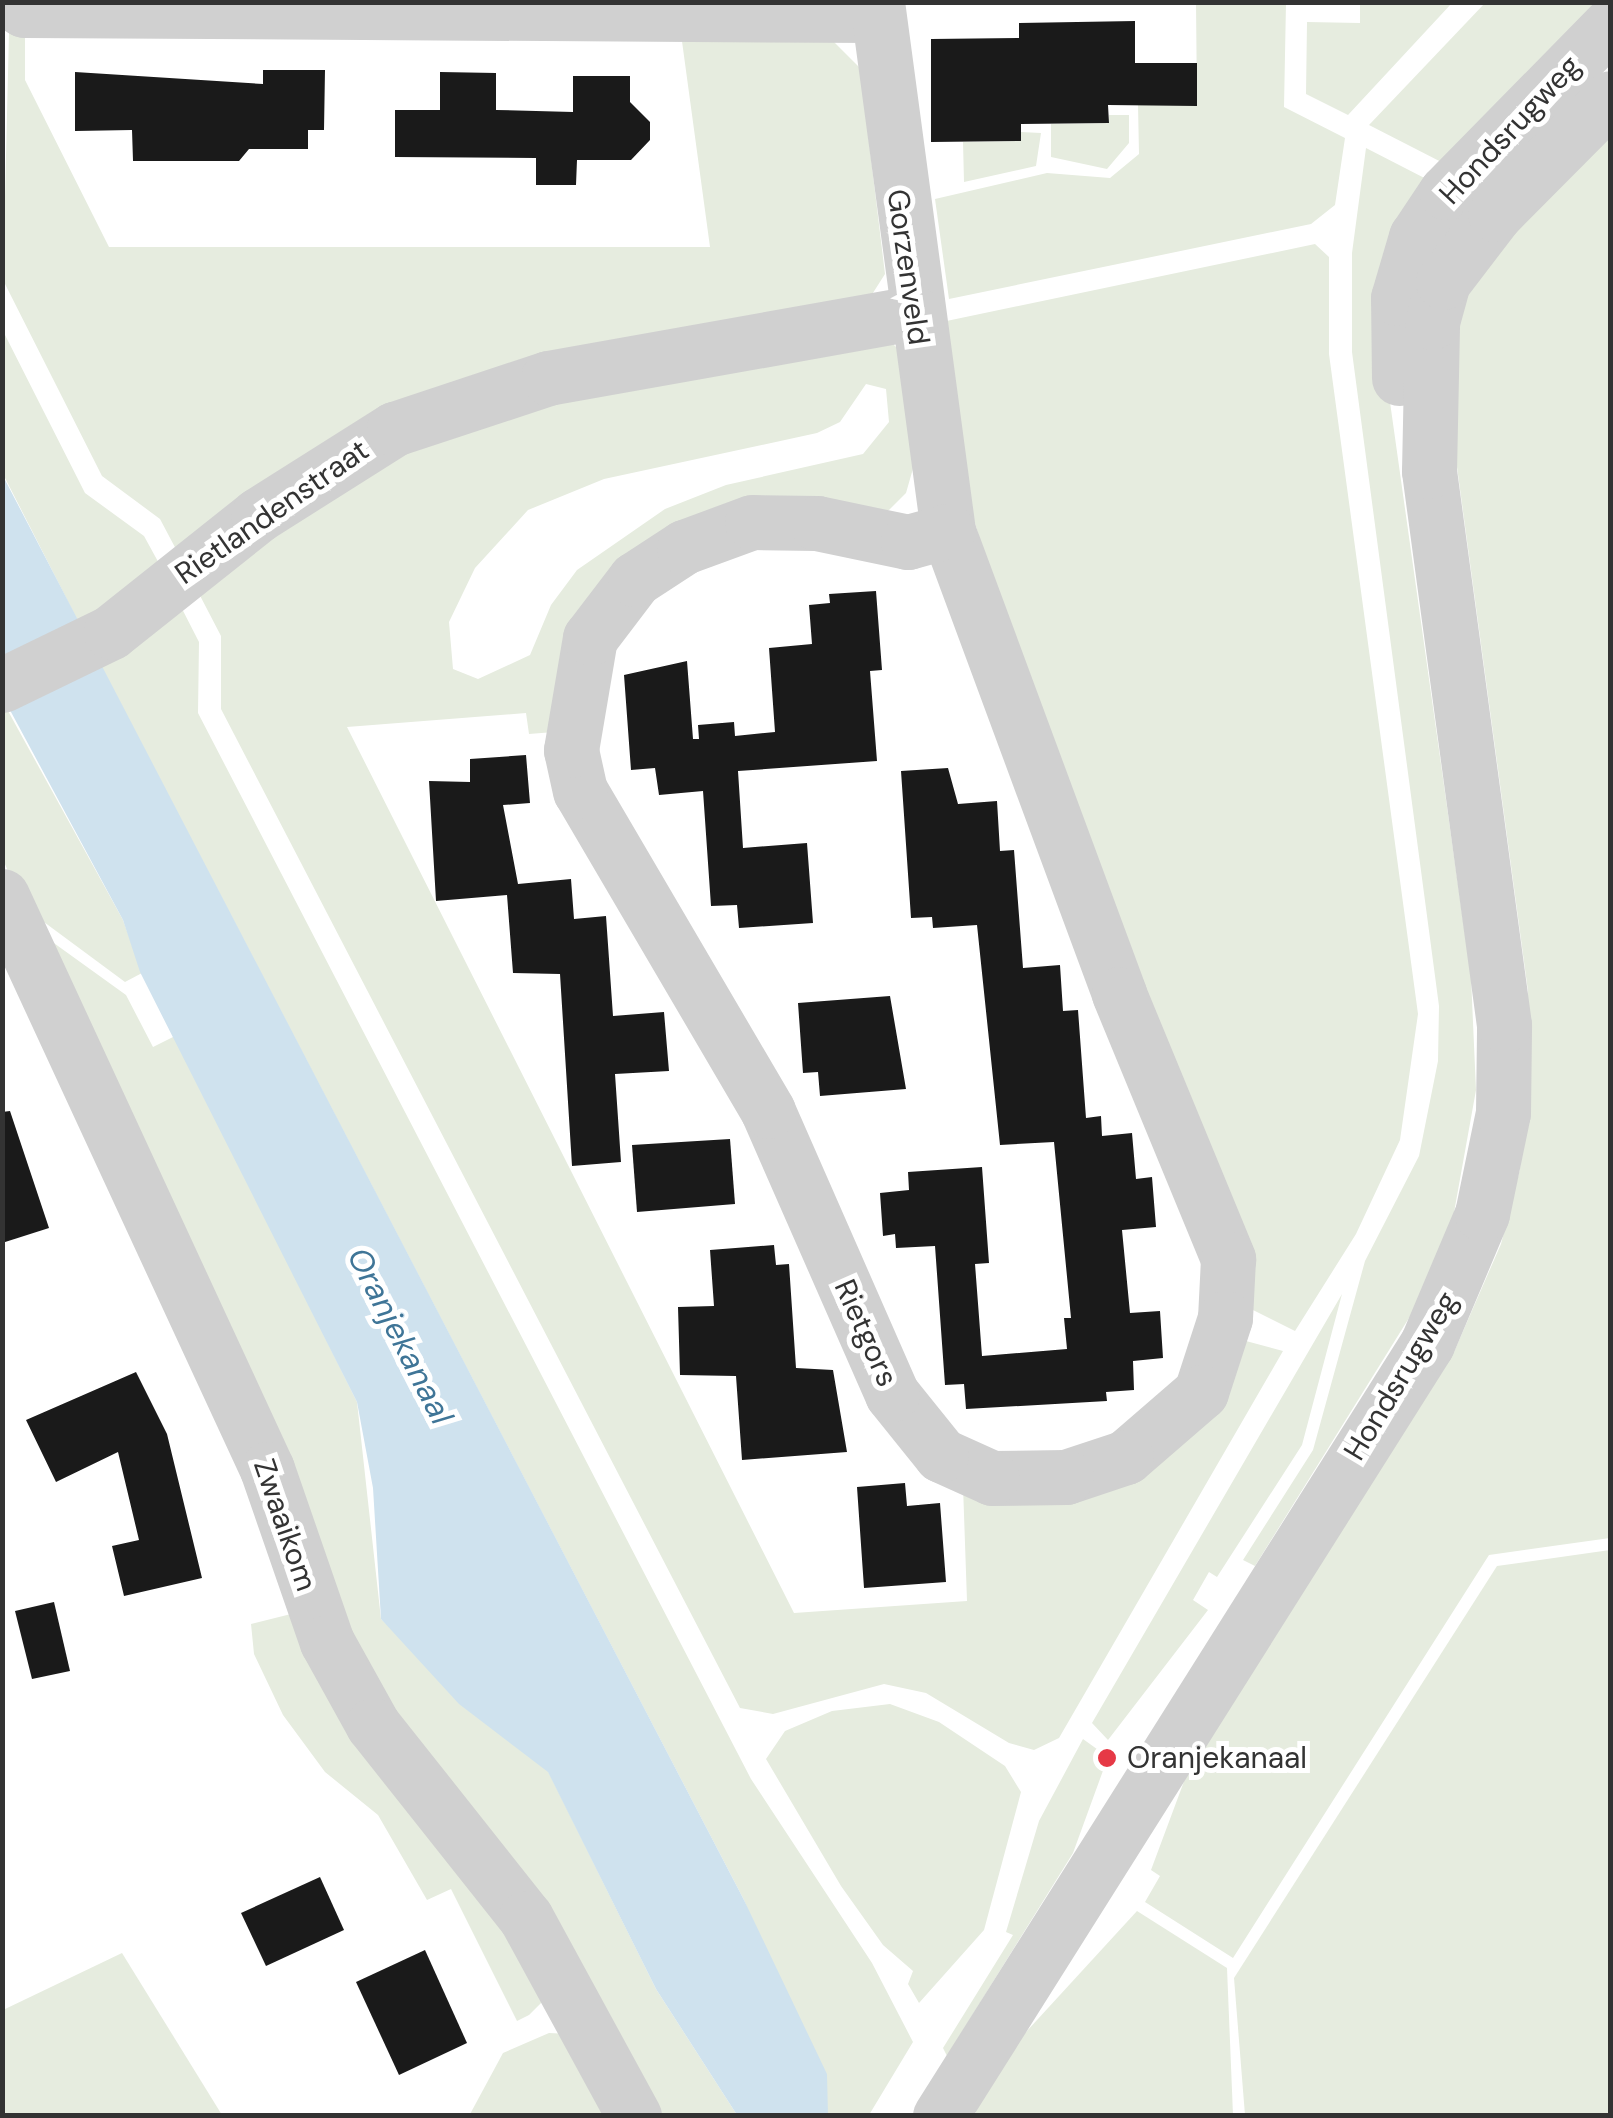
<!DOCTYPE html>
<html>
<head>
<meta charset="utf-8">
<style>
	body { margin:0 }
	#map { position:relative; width:1613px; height:2118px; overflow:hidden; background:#fff; font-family:"DM Sans",sans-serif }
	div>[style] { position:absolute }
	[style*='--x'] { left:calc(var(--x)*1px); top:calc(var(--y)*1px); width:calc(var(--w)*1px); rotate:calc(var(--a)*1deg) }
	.green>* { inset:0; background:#e6ecdf }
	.water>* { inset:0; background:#cfe2ee }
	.building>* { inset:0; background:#1a1a1a }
	.minor>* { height:55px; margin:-27.5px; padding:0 27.5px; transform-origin:27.5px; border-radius:27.5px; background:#d0d0d0 }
	.tertiary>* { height:55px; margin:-27.5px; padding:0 27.5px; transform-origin:27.5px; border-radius:27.5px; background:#d0d0d0 }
	.dots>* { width:28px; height:28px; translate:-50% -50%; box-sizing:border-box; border:5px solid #fff; border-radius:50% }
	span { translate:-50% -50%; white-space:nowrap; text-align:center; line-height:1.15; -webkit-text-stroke:10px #fff; paint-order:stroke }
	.street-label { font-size:30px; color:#333 }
	.poi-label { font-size:30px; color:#333 }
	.left { translate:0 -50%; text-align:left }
	.water-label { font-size:32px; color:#3f7597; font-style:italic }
	.frame { position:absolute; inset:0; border:5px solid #333; pointer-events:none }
</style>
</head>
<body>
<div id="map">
	<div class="green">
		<div style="clip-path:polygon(1196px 3px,1286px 3px,1284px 107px,1345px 138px,1335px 205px,1311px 224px,949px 299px,935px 199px,1047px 173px,1110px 178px,1139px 154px,1138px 105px,1197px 105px)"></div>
		<div style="clip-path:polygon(1360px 3px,1452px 3px,1348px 115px,1306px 94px,1307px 22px,1360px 23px)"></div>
		<div style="clip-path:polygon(1485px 3px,1610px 3px,1451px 167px,1369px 125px)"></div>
		<div style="clip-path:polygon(9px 32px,25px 32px,25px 80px,109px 247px,710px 247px,681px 34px,827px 35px,860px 68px,885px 274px,871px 296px,627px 346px,178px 553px,160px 519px,102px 476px,3px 280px)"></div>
		<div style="clip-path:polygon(1109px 115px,1129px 115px,1129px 143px,1107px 169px,1051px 157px,1051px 124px,1109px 123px)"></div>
		<div style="clip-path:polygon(1610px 119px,1610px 1538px,1489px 1555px,1233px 1958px,1145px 1902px,1160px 1876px,1151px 1870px,1192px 1760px,1454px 1352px,1501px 1244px,1520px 1169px,1528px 991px,1447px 393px,1460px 297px)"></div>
		<div style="clip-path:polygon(1021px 132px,1041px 133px,1036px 166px,964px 182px,963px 142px,1020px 141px)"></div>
		<div style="clip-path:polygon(1366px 148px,1438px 185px,1389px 395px,1471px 977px,1476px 1090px,1453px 1218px,1422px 1297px,1255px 1566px,1243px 1560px,1313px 1450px,1365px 1261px,1419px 1156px,1438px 1061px,1439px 1006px,1352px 352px,1352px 253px)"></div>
		<div style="clip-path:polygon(1315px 244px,1329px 257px,1329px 354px,1418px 1014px,1400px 1140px,1356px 1234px,1295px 1331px,1253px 1310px,1252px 1263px,1155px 1029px,1008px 629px,963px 485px,937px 323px)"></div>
		<div style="clip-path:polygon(2px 329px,85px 493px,144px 536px,161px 567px,82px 629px,3px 474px)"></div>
		<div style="clip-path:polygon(evenodd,892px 343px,900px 351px,916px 458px,906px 493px,889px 510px,684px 529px,554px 732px,529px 734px,526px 713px,347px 727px,794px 1613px,967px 1601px,963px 1486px,1014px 1501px,1246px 1341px,1283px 1351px,1059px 1738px,1034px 1750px,1009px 1743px,926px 1693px,884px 1684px,773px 1714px,740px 1708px,221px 709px,221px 636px,195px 586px,293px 506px,474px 419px,892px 343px,866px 384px,886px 389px,889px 422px,863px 454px,726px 485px,665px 509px,577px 570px,551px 605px,530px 655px,478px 679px,453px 669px,449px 622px,475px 568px,528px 510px,604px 479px,817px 433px,840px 422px,866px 384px)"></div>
		<div style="clip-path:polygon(178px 601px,199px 642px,198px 713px,751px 1779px,872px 1963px,913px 2042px,869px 2115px,828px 2115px,744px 1900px,97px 658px)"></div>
		<div style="clip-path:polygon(2px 700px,123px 920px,142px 973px,125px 982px,25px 908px,3px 860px)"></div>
		<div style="clip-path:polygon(33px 928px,126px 995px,153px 1047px,175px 1036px,357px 1402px,381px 1619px,548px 1771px,656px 1989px,737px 2115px,644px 2115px,378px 1719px)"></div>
		<div style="clip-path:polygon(1342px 1294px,1302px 1445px,1217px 1577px,1209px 1572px,1193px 1600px,1208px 1610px,1108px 1740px,1092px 1723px)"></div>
		<div style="clip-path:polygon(1610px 1550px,1610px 2115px,1245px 2115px,1234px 1978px,1497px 1566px)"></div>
		<div style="clip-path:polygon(291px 1614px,481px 1876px,542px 2002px,529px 2015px,517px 2021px,451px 1889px,427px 1900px,378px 1815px,325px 1772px,283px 1715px,254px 1654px,251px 1624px)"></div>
		<div style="clip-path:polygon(890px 1704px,939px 1722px,1005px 1766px,1021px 1792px,984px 1930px,919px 2003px,908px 1984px,913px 1971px,883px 1945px,841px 1886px,766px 1759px,785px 1731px,832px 1711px)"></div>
		<div style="clip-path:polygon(1083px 1739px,1108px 1757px,1073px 1853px,947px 2056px,943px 2048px,1013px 1935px,1006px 1932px,1039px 1821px)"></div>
		<div style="clip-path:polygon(1137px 1911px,1227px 1968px,1233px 2115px,977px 2116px,974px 2108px,1015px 2044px)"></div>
		<div style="clip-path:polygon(122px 1953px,222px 2115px,3px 2115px,3px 2010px)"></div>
		<div style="clip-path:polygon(549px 2033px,570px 2034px,621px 2116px,469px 2116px,503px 2053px)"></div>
	</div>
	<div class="water">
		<div style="clip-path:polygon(2px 474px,744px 1900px,827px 2074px,828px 2115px,737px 2115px,656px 1989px,548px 1772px,459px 1704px,381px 1619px,373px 1488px,357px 1402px,140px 972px,123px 920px,4px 699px)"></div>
	</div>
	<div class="building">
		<div style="clip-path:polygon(1135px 21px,1135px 63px,1197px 63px,1197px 106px,1108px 105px,1109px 123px,1021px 124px,1021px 141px,931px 142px,931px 39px,1019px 38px,1019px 23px)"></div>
		<div style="clip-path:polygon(263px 70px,325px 70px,324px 130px,308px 130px,308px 149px,249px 149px,239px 161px,133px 161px,132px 130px,75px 131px,75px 72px,263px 84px)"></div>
		<div style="clip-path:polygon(440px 72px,496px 73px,496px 110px,573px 112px,573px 76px,630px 76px,630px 102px,650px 122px,650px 140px,631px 160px,577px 160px,576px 185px,536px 185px,536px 158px,395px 157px,395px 110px,440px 110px)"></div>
		<div style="clip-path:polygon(876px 591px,882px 670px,870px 671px,877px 761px,738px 771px,743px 848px,807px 843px,813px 923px,739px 928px,737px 905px,711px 906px,703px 791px,659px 795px,655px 768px,631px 770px,624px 675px,687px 661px,693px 739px,699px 739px,698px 725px,734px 722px,735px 736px,775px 732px,769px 648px,812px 644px,809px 605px,830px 603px,829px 594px)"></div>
		<div style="clip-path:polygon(526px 755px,530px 803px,503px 805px,518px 884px,571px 879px,574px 919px,606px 916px,613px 1016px,664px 1012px,669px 1071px,615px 1074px,621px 1162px,572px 1166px,560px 974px,513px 973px,507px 895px,436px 901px,429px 781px,470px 782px,470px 759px)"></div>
		<div style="clip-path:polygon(948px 768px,958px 804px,997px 801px,1000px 851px,1014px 850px,1023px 968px,1060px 965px,1063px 1011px,1078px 1010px,1086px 1118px,1101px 1116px,1102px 1136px,1132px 1133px,1136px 1179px,1152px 1177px,1156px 1227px,1122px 1230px,1130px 1313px,1160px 1311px,1163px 1358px,1133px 1361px,1134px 1390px,1106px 1392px,1107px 1401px,966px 1409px,964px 1384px,945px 1385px,935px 1246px,896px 1248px,895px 1234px,883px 1236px,880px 1193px,909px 1190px,908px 1172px,982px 1167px,989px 1263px,975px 1264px,982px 1356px,1067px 1349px,1064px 1318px,1071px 1318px,1054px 1142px,1000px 1145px,977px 925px,933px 928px,932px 917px,911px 918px,901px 771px)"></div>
		<div style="clip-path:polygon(890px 996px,906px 1089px,820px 1096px,818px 1072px,803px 1073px,798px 1003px)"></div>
		<div style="clip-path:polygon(10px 1111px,49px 1228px,2px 1243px,2px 1112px)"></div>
		<div style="clip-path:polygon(730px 1139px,735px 1204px,637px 1212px,632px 1145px)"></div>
		<div style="clip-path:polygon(774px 1245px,776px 1265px,789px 1264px,796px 1368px,833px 1370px,847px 1452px,742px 1460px,736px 1376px,680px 1375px,678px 1307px,714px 1306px,710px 1250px)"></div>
		<div style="clip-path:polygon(136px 1372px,167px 1434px,202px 1578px,124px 1596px,112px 1546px,139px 1540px,118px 1452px,56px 1482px,26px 1420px)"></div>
		<div style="clip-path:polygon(905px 1483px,907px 1506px,940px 1503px,946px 1582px,864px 1588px,857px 1487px)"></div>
		<div style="clip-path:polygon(54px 1602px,70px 1671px,32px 1679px,15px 1611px)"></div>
		<div style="clip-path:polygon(320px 1877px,344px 1930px,266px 1966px,241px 1913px)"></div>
		<div style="clip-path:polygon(425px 1950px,467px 2043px,399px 2075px,356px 1982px)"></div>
	</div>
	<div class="minor">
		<div style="--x:11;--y:2;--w:15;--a:32"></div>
		<div style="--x:24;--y:10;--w:853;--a:0.34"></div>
		<div style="--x:877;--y:2;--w:534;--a:82.36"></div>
		<div style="--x:948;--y:531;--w:494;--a:69.7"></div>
		<div style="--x:1119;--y:994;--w:287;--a:67.6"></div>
		<div style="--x:1228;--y:1259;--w:59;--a:92.9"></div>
		<div style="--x:1225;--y:1318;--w:78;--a:108"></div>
		<div style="--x:1201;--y:1392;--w:99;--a:139.1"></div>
		<div style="--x:1126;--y:1457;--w:63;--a:161.6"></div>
		<div style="--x:1066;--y:1477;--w:74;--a:179.2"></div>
		<div style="--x:992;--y:1478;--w:56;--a:-155.7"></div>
		<div style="--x:941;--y:1455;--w:78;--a:-128.8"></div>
		<div style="--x:892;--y:1394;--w:309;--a:-113.7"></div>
		<div style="--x:768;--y:1111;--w:371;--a:-120.4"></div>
		<div style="--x:580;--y:791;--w:42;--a:-102.4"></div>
		<div style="--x:571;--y:750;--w:114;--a:-80.4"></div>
		<div style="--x:590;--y:638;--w:74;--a:-52.7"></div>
		<div style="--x:635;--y:579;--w:59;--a:-33.1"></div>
		<div style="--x:684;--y:547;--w:72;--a:-20.2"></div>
		<div style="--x:752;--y:522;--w:65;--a:0.9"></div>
		<div style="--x:817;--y:523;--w:93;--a:11.8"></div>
		<div style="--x:908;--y:542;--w:41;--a:-15.4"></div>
		<div style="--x:2;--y:685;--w:121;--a:-25.9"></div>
		<div style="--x:111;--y:632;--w:188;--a:-38.5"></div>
		<div style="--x:258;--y:515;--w:161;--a:-32.3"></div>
		<div style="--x:394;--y:429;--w:162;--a:-18.3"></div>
		<div style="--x:548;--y:378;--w:372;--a:-10.1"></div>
		<div style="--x:2;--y:896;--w:631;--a:65.18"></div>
		<div style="--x:267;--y:1469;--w:183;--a:70.9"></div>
		<div style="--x:327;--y:1642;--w:95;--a:61"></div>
		<div style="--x:373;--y:1725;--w:246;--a:51.6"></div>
		<div style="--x:526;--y:1918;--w:226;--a:61.4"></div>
	</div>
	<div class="tertiary">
		<div style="--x:1399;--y:378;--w:80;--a:-90.7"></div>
		<div style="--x:1398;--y:298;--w:64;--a:-73.6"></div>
		<div style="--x:1416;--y:237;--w:54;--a:-56.3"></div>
		<div style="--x:1446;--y:192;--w:234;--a:-45.5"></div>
		<div style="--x:940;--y:2116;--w:913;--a:-57.76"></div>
		<div style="--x:1427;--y:1344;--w:141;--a:-67.1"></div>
		<div style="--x:1482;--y:1214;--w:103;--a:-78.3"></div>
		<div style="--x:1503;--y:1113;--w:88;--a:-89.3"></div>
		<div style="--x:1504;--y:1025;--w:559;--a:-97.71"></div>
		<div style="--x:1429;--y:471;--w:149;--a:-88.8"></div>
		<div style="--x:1432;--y:322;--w:41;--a:-74.6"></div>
		<div style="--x:1443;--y:282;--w:86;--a:-52.6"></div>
		<div style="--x:1495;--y:214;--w:163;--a:-45.2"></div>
	</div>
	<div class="dots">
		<div style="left:1107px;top:1758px;background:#e63946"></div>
	</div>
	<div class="street-label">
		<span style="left:1510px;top:130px;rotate:-47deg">Hondsrugweg</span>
		<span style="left:908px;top:267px;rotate:82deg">Gorzenveld</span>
		<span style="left:272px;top:512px;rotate:-35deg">Rietlandenstraat</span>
		<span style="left:866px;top:1333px;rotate:66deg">Rietgors</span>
		<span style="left:1401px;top:1376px;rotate:-59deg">Hondsrugweg</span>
		<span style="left:285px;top:1525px;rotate:71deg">Zwaaikom</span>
	</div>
	<div class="poi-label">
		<span class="left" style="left:1127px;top:1758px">Oranjekanaal</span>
	</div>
	<div class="water-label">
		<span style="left:400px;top:1336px;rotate:63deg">Oranjekanaal</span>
	</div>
	<div class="frame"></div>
</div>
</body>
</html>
